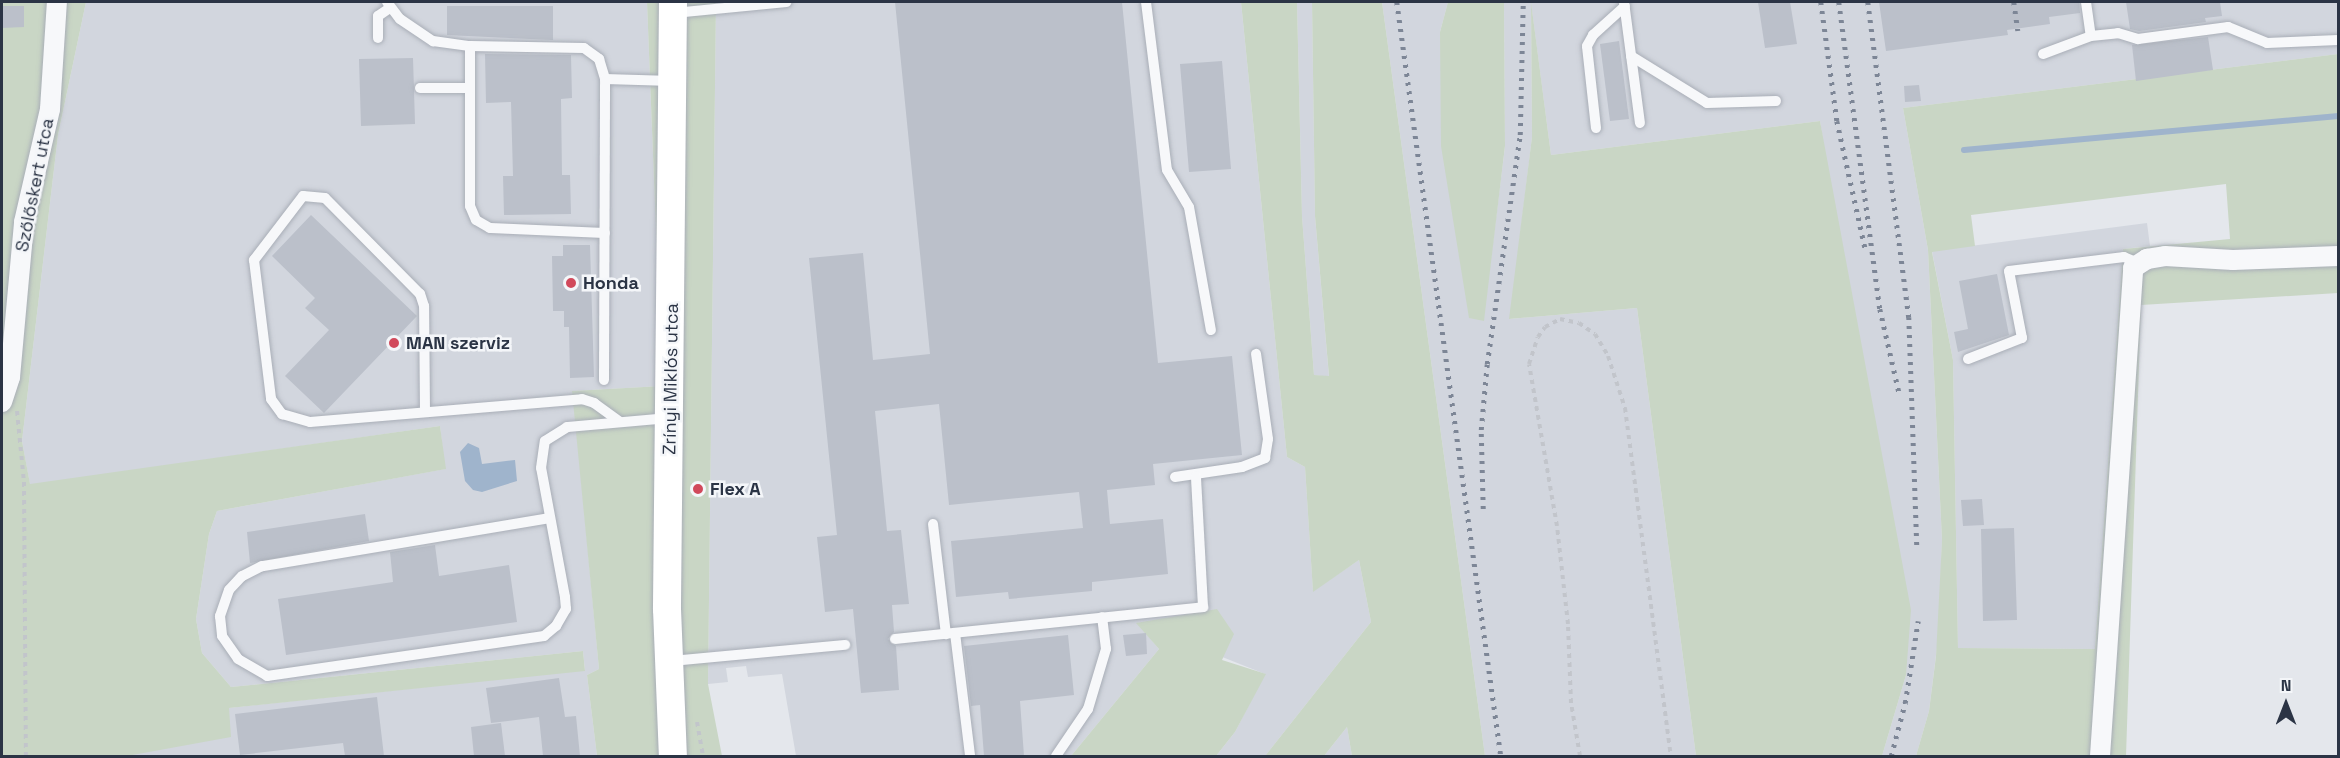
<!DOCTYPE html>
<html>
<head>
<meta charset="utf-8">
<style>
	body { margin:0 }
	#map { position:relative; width:2340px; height:758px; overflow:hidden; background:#e4e7ec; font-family:"Space Grotesk",sans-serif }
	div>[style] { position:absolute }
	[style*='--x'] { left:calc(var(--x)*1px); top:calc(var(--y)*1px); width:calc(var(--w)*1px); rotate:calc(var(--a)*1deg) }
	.built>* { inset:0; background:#d2d6de }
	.green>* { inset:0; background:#c9d6c5 }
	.water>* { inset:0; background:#9fb4cc }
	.stream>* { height:6px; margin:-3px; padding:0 3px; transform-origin:3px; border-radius:3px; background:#9fb4cc }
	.building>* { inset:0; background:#bbc0ca }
	.path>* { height:4px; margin-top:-2px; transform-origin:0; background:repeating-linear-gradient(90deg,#c2c5cb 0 4.5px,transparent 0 9px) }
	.roads { filter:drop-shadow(0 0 2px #a9aeb7) drop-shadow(0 0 2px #a9aeb7) }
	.service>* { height:10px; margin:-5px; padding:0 5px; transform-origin:5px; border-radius:5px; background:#f7f8fa }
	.minor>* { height:20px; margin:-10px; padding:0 10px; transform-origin:10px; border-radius:10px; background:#f7f8fa }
	.secondary>* { height:28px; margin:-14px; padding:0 14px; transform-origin:14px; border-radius:14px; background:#fff }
	.rail>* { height:4.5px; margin-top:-2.25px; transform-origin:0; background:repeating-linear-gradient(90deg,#7d8696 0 3px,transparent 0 9px) }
	.dots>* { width:16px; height:16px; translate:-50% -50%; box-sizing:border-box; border:3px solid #f4f6f9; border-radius:50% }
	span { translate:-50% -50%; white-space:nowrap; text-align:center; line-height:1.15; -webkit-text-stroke:5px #f4f6f9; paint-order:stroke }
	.street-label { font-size:18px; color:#2b3445 }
	.poi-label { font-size:18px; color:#2b3445; font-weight:700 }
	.left { translate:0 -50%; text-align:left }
	.frame { position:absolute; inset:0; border:3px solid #2b3445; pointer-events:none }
	.north { position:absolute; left:2256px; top:674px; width:60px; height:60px; -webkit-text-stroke:4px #f4f6f9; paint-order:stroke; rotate:0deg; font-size:16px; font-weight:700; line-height:24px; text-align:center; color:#2b3445 }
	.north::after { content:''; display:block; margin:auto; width:21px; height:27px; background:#2b3445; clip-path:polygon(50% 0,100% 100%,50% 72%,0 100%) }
</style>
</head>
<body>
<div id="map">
	<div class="built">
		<div style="clip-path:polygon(86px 2px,647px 2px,662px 386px,573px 391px,599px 669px,587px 675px,597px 756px,127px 756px,229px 708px,585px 670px,583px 651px,231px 687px,202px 653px,196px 619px,209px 534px,217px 511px,445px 469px,440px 426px,30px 485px,22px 441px,58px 135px)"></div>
		<div style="clip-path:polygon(716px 2px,1241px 2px,1287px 457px,1305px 467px,1313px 591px,1359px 560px,1371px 622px,1265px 756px,1216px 756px,1235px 732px,1265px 674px,1137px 623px,1159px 649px,1071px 756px,796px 756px,782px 674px,748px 677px,746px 666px,726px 668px,728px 682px,708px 684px)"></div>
		<div style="clip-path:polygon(1297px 2px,1312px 2px,1315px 216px,1329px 377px,1314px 375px,1302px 216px)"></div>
		<div style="clip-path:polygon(1382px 2px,1448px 2px,1440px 32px,1483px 321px,1505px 147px,1504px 2px,2338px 2px,2338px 54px,1903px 108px,1928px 250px,1942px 540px,1939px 631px,1929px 711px,1916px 756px,1882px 756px,1906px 675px,1820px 121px,1551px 155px,1531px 3px,1532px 137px,1510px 319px,1637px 308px,1696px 756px,1485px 756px)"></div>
		<div style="clip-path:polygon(2147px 223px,2150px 246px,2123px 249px,2095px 649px,1958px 648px,1953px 360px,1932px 251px)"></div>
		<div style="clip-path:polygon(1347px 727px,1352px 756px,1324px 756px)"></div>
	</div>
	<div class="green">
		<div style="clip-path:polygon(2px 2px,86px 2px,58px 135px,22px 441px,30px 484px,440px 426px,446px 469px,217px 511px,209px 534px,196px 619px,202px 653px,231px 687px,583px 651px,585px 671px,229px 708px,231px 737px,127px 756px,2px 756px)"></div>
		<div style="clip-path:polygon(647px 2px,716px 2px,708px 684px,722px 756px,597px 756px,587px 675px,599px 669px,572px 391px,662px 386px)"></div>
		<div style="clip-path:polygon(1241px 2px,1297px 2px,1302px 216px,1314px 375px,1329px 376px,1315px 216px,1312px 2px,1382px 2px,1485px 756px,1352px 756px,1347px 727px,1324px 756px,1265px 756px,1371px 622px,1359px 560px,1313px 592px,1305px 467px,1287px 457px)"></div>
		<div style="clip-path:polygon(1448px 2px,1504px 2px,1505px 146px,1484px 321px,1469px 318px,1441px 146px,1440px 32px)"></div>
		<div style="clip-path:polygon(1531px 2px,1551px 155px,1820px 121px,1911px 610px,1906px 675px,1882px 756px,1696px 756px,1637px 308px,1509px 319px,1532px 137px)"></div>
		<div style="clip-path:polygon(evenodd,2338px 54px,2338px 293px,2141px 305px,2126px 756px,1916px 756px,1929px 711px,1936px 656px,1942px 540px,1928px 250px,1903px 108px,2338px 54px,2226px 184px,2230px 239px,2123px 249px,2095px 649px,1958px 648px,1953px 360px,1932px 252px,1975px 246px,1971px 215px,2226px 184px)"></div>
		<div style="clip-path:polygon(1217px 609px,1234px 634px,1222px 660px,1266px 674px,1235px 732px,1216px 756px,1071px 756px,1159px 649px,1136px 623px)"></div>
	</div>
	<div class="water">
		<div style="clip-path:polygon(468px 443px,479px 448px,482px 464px,515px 460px,517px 481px,482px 492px,473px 490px,465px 481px,460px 452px)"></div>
	</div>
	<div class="stream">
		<div style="--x:1964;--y:150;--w:376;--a:-5.2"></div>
	</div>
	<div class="building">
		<div style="clip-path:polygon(895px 2px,1122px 2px,1158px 363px,1232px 356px,1242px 455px,1153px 464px,1155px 485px,1107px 490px,1110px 524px,1163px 519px,1168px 574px,1092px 582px,1092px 591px,1009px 599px,1008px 592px,956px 597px,951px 541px,1083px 528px,1079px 492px,949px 505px,939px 404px,875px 411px,887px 531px,901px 530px,909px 604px,892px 605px,894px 632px,888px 639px,896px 646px,899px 690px,861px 693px,853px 609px,825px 612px,817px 537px,837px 535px,809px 258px,863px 253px,873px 360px,930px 354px)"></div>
		<div style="clip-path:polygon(1758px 2px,1790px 2px,1797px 44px,1765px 48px)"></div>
		<div style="clip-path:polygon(1879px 2px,2079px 2px,2080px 13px,2049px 17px,2050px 24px,2007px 30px,2008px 35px,1886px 51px)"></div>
		<div style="clip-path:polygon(2126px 2px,2220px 2px,2222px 16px,2205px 18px,2206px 22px,2139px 31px,2130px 29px)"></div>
		<div style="clip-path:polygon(2px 6px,24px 6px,24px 27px,2px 28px)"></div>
		<div style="clip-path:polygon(447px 6px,553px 6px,553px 40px,447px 35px)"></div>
		<div style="clip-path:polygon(2208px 37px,2213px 70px,2136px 81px,2132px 45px)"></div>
		<div style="clip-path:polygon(1619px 41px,1629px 119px,1610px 121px,1600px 44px)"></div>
		<div style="clip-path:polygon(485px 54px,571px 55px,572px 98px,561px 99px,562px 175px,570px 175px,571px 214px,504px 215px,503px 176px,513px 176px,511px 102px,486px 103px)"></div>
		<div style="clip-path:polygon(413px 58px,415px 124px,361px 126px,359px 59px)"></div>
		<div style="clip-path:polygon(1222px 61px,1231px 169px,1189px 172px,1180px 64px)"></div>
		<div style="clip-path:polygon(1919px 85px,1921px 101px,1905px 102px,1904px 86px)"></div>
		<div style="clip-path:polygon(311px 215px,417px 316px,324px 413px,285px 376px,329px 330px,305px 308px,315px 298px,272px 256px)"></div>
		<div style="clip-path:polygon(563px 245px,590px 245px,594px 377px,570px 378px,569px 327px,564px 327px,564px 311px,553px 311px,552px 256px,563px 256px)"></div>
		<div style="clip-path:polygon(1997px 274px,2009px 335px,1958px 352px,1954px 332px,1968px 329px,1959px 281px)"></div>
		<div style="clip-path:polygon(1982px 499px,1984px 525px,1963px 526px,1961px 500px)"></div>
		<div style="clip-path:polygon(365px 514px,369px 541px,250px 563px,247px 532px)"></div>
		<div style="clip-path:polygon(2014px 528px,2017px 620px,1983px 621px,1981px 529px)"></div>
		<div style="clip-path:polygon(435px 545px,439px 576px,509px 565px,517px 622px,286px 655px,278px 599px,393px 582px,390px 552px)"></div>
		<div style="clip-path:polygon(1146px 633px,1147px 654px,1126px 656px,1123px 635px)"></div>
		<div style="clip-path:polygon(1068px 635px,1074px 695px,1020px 701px,1024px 756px,984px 756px,980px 705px,971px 706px,964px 646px)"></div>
		<div style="clip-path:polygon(559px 678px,565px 717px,576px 716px,580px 756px,543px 756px,539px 717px,491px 723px,486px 688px)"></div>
		<div style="clip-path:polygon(377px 697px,384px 756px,345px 756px,343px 743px,240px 755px,235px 714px)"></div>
		<div style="clip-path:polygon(501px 723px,505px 756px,474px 756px,471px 727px)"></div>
	</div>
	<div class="path">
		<div style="--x:17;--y:411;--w:71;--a:84.4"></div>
		<div style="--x:24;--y:482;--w:274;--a:89.6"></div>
		<div style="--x:697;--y:722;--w:35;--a:80"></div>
		<div style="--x:1580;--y:756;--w:54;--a:-99.6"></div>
		<div style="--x:1571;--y:703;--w:79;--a:-92.2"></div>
		<div style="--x:1568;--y:624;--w:99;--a:-96.4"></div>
		<div style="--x:1557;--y:526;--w:164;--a:-99.8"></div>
		<div style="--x:1529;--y:364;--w:28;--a:-72"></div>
		<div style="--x:1538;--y:337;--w:12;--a:-55"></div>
		<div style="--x:1545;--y:327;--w:17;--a:-28"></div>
		<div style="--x:1560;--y:319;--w:19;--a:12"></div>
		<div style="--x:1579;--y:323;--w:19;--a:35"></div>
		<div style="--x:1595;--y:334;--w:26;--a:59"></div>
		<div style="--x:1608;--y:356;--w:55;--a:71.9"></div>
		<div style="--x:1625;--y:408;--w:351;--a:82.5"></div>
	</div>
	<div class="roads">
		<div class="service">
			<div style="--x:387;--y:2;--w:21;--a:53"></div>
			<div style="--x:400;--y:19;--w:40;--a:34"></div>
			<div style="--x:433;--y:41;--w:37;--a:8"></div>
			<div style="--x:470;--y:46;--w:114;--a:1"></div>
			<div style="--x:584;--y:48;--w:19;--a:36"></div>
			<div style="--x:599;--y:59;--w:21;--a:73"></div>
			<div style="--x:605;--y:79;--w:67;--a:1.7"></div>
			<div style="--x:1146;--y:2;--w:169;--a:82.9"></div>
			<div style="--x:1167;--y:170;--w:43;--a:59.3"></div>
			<div style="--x:1189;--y:207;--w:125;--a:79.9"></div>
			<div style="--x:1624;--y:2;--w:122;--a:82.5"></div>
			<div style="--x:2086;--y:2;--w:34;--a:82"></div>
			<div style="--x:674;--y:13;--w:113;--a:-5.6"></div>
			<div style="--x:378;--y:38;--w:22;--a:-90"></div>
			<div style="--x:378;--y:16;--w:14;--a:-34"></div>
			<div style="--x:470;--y:46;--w:160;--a:90"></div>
			<div style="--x:470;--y:206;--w:15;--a:67"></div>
			<div style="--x:476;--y:220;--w:16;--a:30"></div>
			<div style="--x:490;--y:228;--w:115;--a:2.5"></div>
			<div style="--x:2043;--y:54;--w:51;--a:-20.6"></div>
			<div style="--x:2091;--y:36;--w:27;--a:-6"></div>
			<div style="--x:2118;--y:33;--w:21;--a:17"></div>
			<div style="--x:2138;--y:39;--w:91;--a:-7.6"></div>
			<div style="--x:2228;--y:27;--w:42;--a:22.3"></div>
			<div style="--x:2267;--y:43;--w:71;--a:-2.4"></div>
			<div style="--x:1631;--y:56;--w:89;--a:31.7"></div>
			<div style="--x:1707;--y:103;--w:69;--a:-1.7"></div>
			<div style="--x:420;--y:88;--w:50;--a:0"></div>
			<div style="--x:1596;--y:128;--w:82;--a:-96.3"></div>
			<div style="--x:1587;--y:46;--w:13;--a:-61"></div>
			<div style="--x:1593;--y:35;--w:43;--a:-42.2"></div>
			<div style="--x:1968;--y:359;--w:58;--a:-21.3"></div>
			<div style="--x:2022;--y:338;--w:68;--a:-101"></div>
			<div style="--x:2009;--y:271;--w:116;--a:-6.9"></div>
			<div style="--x:2124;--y:257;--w:15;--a:23"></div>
			<div style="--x:604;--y:380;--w:301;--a:-89.8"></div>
			<div style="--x:425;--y:412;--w:106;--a:-90.5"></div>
			<div style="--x:424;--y:306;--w:13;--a:-108"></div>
			<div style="--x:420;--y:294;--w:135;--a:-134.7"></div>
			<div style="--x:325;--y:198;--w:22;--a:-175"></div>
			<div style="--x:303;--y:196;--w:81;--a:127.4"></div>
			<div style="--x:254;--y:260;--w:140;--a:83"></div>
			<div style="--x:271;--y:399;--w:19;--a:54"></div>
			<div style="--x:282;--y:414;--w:29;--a:16"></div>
			<div style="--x:310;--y:422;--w:273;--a:-4.8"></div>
			<div style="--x:582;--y:399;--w:13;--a:18"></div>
			<div style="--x:594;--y:403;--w:32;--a:36"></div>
			<div style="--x:1175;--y:477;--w:68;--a:-8.5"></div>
			<div style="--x:1242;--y:467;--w:25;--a:-21"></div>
			<div style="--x:1265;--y:458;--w:19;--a:-81"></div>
			<div style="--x:1268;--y:439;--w:86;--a:-98"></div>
			<div style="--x:550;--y:518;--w:292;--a:170.5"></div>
			<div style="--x:262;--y:566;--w:22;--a:153"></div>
			<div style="--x:242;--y:576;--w:19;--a:133"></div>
			<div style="--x:229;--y:590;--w:28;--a:109"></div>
			<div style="--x:220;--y:616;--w:20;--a:84"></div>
			<div style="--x:222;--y:636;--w:28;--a:55"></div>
			<div style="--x:238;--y:659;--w:34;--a:30"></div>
			<div style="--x:267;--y:676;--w:280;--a:-8.2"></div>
			<div style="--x:544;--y:636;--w:16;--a:-40"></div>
			<div style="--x:556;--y:626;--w:20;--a:-60"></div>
			<div style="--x:566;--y:609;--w:12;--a:-95"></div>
			<div style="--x:565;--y:597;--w:131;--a:-100.5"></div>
			<div style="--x:541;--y:468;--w:27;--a:-82"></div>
			<div style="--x:545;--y:441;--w:26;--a:-32"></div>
			<div style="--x:567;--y:427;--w:100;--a:-5.1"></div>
			<div style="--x:933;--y:524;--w:111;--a:83.3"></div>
			<div style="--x:955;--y:633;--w:124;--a:83"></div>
			<div style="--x:895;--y:639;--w:310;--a:-5.9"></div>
			<div style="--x:1203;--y:607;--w:131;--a:-93.1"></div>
			<div style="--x:671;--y:661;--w:175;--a:-5.3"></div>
			<div style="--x:1056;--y:756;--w:57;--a:-55.8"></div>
			<div style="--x:1088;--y:709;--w:63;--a:-73.3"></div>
			<div style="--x:1106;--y:649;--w:32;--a:-97"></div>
		</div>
		<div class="minor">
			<div style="--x:2;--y:402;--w:26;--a:-72"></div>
			<div style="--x:10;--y:377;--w:156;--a:-84.8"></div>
			<div style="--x:24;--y:222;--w:116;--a:-77"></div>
			<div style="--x:50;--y:109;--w:107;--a:-86.3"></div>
			<div style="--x:2100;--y:756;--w:489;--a:-86.1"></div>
			<div style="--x:2133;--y:268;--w:17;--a:-33"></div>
			<div style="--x:2147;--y:259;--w:18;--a:-9"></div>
			<div style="--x:2165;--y:256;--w:68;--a:3.4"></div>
			<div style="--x:2233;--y:260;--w:105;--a:-2.2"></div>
		</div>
		<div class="secondary">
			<div style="--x:673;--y:2;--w:607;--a:90.57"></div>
			<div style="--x:667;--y:609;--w:147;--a:87.7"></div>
		</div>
	</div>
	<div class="rail">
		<div style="--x:1397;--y:2;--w:761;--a:82.15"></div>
		<div style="--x:1821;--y:2;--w:120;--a:82.3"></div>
		<div style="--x:1837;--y:121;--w:134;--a:77.5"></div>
		<div style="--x:1839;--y:2;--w:310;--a:82.4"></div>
		<div style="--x:1880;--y:309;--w:85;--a:77.1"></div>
		<div style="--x:1868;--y:2;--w:318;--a:82.6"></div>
		<div style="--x:1909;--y:317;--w:232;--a:88"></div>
		<div style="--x:2014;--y:2;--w:29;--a:82"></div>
		<div style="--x:1483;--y:509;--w:79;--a:-91.5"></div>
		<div style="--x:1481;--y:430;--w:66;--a:-84.8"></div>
		<div style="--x:1487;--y:364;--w:231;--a:-81.8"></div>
		<div style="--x:1520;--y:135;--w:133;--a:-88.7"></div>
		<div style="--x:1891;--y:756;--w:55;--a:-75.2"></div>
		<div style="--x:1905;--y:703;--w:83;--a:-81"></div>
	</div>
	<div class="dots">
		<div style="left:571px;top:283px;background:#d1495b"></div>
		<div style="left:394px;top:343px;background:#d1495b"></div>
		<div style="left:698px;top:489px;background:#d1495b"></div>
	</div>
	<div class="street-label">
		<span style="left:35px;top:185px;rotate:-79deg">Szőlőskert utca</span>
		<span style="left:671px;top:379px;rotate:-89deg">Zrínyi Miklós utca</span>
	</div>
	<div class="poi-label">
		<span class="left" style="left:583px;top:283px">Honda</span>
		<span class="left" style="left:406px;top:343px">MAN szerviz</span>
		<span class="left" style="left:710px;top:489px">Flex A</span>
	</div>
	<div class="frame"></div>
	<div class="north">N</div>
</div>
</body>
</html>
